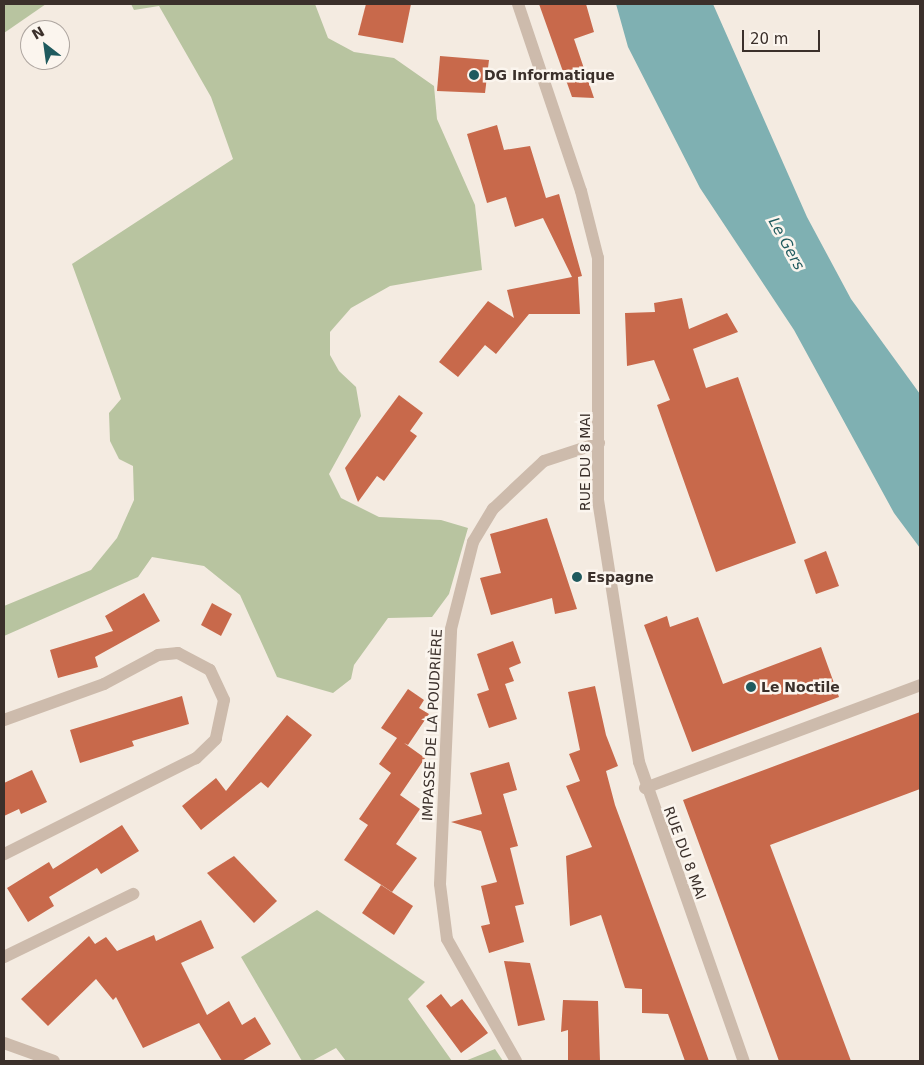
<!DOCTYPE html>
<html>
<head>
<meta charset="utf-8">
<style>
	body { margin:0 }
	#map { position:relative; width:924px; height:1065px; overflow:hidden; background:#f4ebe1; font-family:"DejaVu Sans",sans-serif }
	div>[style] { position:absolute }
	[style*='--x'] { left:calc(var(--x)*1px); top:calc(var(--y)*1px); width:calc(var(--w)*1px); rotate:calc(var(--a)*1deg) }
	.green>* { inset:0; background:#b8c4a0 }
	.water>* { inset:0; background:#7fb0b2 }
	.building>* { inset:0; background:#c8694b }
	.minor>* { height:12px; margin:-6px; padding:0 6px; transform-origin:6px; border-radius:6px; background:#cdbbac }
	.tertiary>* { height:12px; margin:-6px; padding:0 6px; transform-origin:6px; border-radius:6px; background:#cdbbac }
	.dots>* { width:14px; height:14px; translate:-50% -50%; box-sizing:border-box; border:2px solid #fbf5ee; border-radius:50% }
	span { translate:-50% -50%; white-space:nowrap; text-align:center; line-height:1.15; -webkit-text-stroke:5px #fbf5ee; paint-order:stroke }
	.poi-label { font-size:14px; color:#3b302b; font-weight:700 }
	.left { translate:0 -50%; text-align:left }
	.street-label { font-size:14px; color:#3b302b }
	.water-label { font-size:15px; color:#1f5a5e; font-style:italic }
	.frame { position:absolute; inset:0; border:5px solid #3b302b; pointer-events:none }
	.north { position:absolute; left:20px; top:20px; width:50px; height:50px; box-sizing:border-box; background:#fbf5ee; border:1px solid #aea6a0; border-radius:50%; rotate:330deg; font-size:14px; font-weight:700; line-height:20px; text-align:center; color:#3b302b }
	.north::after { content:''; display:block; margin:auto; width:18px; height:22px; background:#1f5a5e; clip-path:polygon(50% 0,100% 100%,50% 72%,0 100%) }
	.scale { position:absolute; left:742px; top:30px; width:78px; height:22px; box-sizing:border-box; border:2px solid #3b302b; border-top:0; padding-left:6px; font-size:15px; line-height:18px; white-space:nowrap; color:#3b302b; -webkit-text-stroke:4px #fbf5ee; paint-order:stroke }
</style>
</head>
<body>
<div id="map">
	<div class="green">
		<div style="clip-path:polygon(4px 4px,46px 4px,4px 33px)"></div>
		<div style="clip-path:polygon(131px 4px,315px 4px,328px 38px,354px 52px,394px 58px,434px 86px,437px 119px,475px 205px,482px 270px,390px 286px,351px 308px,330px 332px,330px 355px,339px 371px,356px 387px,361px 416px,329px 474px,341px 498px,379px 517px,441px 520px,468px 528px,449px 594px,432px 617px,388px 618px,354px 665px,351px 679px,333px 693px,277px 677px,240px 595px,204px 566px,152px 557px,138px 577px,4px 636px,4px 606px,91px 570px,117px 538px,134px 500px,133px 466px,119px 459px,110px 441px,109px 413px,121px 399px,72px 264px,233px 159px,211px 97px,159px 6px,134px 10px)"></div>
		<div style="clip-path:polygon(317px 910px,425px 982px,408px 999px,452px 1061px,346px 1061px,336px 1048px,312px 1061px,302px 1061px,241px 957px)"></div>
		<div style="clip-path:polygon(495px 1049px,503px 1061px,465px 1061px)"></div>
	</div>
	<div class="water">
		<div style="clip-path:polygon(616px 4px,713px 4px,807px 217px,851px 299px,920px 394px,920px 548px,894px 513px,794px 330px,700px 188px,628px 47px)"></div>
	</div>
	<div class="building">
		<div style="clip-path:polygon(366px 4px,411px 4px,403px 43px,358px 35px)"></div>
		<div style="clip-path:polygon(539px 4px,586px 4px,594px 32px,574px 39px,594px 98px,572px 97px)"></div>
		<div style="clip-path:polygon(440px 56px,489px 60px,485px 93px,437px 91px)"></div>
		<div style="clip-path:polygon(497px 125px,504px 150px,530px 146px,546px 198px,559px 194px,582px 276px,578px 277px,580px 314px,529px 314px,496px 354px,485px 345px,458px 377px,439px 362px,488px 301px,514px 318px,507px 290px,572px 277px,543px 218px,515px 227px,506px 197px,487px 203px,467px 134px)"></div>
		<div style="clip-path:polygon(682px 298px,689px 329px,727px 313px,738px 332px,693px 349px,706px 388px,738px 377px,796px 543px,716px 572px,657px 405px,670px 400px,654px 360px,627px 366px,625px 313px,655px 312px,654px 303px)"></div>
		<div style="clip-path:polygon(399px 395px,423px 413px,410px 431px,417px 436px,384px 481px,377px 476px,358px 502px,345px 468px)"></div>
		<div style="clip-path:polygon(547px 518px,577px 609px,555px 614px,552px 598px,491px 615px,480px 578px,501px 573px,490px 534px)"></div>
		<div style="clip-path:polygon(826px 551px,839px 586px,816px 594px,804px 560px)"></div>
		<div style="clip-path:polygon(144px 593px,160px 621px,95px 657px,98px 667px,58px 678px,50px 650px,113px 631px,105px 616px)"></div>
		<div style="clip-path:polygon(212px 603px,232px 614px,221px 636px,201px 625px)"></div>
		<div style="clip-path:polygon(667px 616px,670px 627px,698px 617px,723px 684px,821px 647px,839px 697px,692px 752px,644px 625px)"></div>
		<div style="clip-path:polygon(513px 641px,521px 663px,509px 668px,514px 681px,505px 684px,517px 719px,489px 728px,477px 694px,489px 690px,477px 654px)"></div>
		<div style="clip-path:polygon(595px 686px,606px 735px,618px 766px,606px 771px,615px 805px,709px 1061px,685px 1061px,668px 1014px,642px 1013px,642px 989px,625px 988px,601px 915px,570px 926px,566px 856px,592px 847px,566px 786px,580px 781px,569px 754px,580px 750px,568px 692px)"></div>
		<div style="clip-path:polygon(408px 689px,424px 700px,419px 708px,429px 714px,408px 745px,404px 743px,425px 758px,400px 795px,420px 809px,396px 844px,417px 858px,392px 892px,344px 860px,368px 825px,359px 819px,391px 773px,379px 764px,397px 738px,381px 728px)"></div>
		<div style="clip-path:polygon(182px 696px,189px 724px,132px 741px,134px 746px,80px 763px,70px 730px)"></div>
		<div style="clip-path:polygon(920px 712px,920px 789px,770px 845px,851px 1061px,779px 1061px,683px 800px)"></div>
		<div style="clip-path:polygon(287px 715px,312px 735px,268px 788px,261px 782px,201px 830px,182px 806px,216px 778px,226px 791px)"></div>
		<div style="clip-path:polygon(509px 762px,517px 790px,503px 794px,518px 846px,510px 848px,524px 904px,515px 906px,524px 942px,489px 953px,481px 926px,490px 924px,481px 886px,497px 882px,481px 831px,451px 822px,482px 814px,470px 773px)"></div>
		<div style="clip-path:polygon(32px 770px,47px 802px,21px 814px,19px 809px,4px 816px,4px 783px)"></div>
		<div style="clip-path:polygon(122px 825px,139px 851px,101px 874px,97px 868px,49px 897px,54px 906px,28px 922px,7px 888px,49px 862px,53px 869px)"></div>
		<div style="clip-path:polygon(234px 856px,277px 901px,254px 923px,207px 873px)"></div>
		<div style="clip-path:polygon(381px 885px,413px 906px,394px 935px,362px 913px)"></div>
		<div style="clip-path:polygon(201px 920px,214px 948px,181px 963px,207px 1015px,229px 1001px,242px 1025px,255px 1017px,271px 1044px,242px 1061px,222px 1061px,199px 1023px,143px 1048px,116px 997px,113px 1000px,96px 979px,48px 1026px,21px 999px,89px 936px,95px 944px,106px 937px,117px 951px,154px 935px,156px 941px)"></div>
		<div style="clip-path:polygon(504px 961px,530px 963px,545px 1020px,518px 1026px)"></div>
		<div style="clip-path:polygon(441px 994px,451px 1007px,462px 999px,488px 1033px,461px 1053px,426px 1006px)"></div>
		<div style="clip-path:polygon(563px 1000px,598px 1001px,600px 1061px,568px 1061px,568px 1030px,561px 1032px)"></div>
	</div>
	<div class="minor">
		<div style="--x:4;--y:720;--w:106;--a:-19.8"></div>
		<div style="--x:104;--y:684;--w:61;--a:-28.2"></div>
		<div style="--x:158;--y:655;--w:20;--a:-6"></div>
		<div style="--x:178;--y:653;--w:36;--a:28"></div>
		<div style="--x:210;--y:670;--w:33;--a:65"></div>
		<div style="--x:224;--y:700;--w:40;--a:102"></div>
		<div style="--x:216;--y:739;--w:28;--a:136"></div>
		<div style="--x:196;--y:758;--w:215;--a:153.4"></div>
		<div style="--x:645;--y:788;--w:294;--a:-20.5"></div>
		<div style="--x:4;--y:957;--w:144;--a:-26"></div>
		<div style="--x:4;--y:1043;--w:53;--a:19.8"></div>
		<div style="--x:516;--y:1061;--w:140;--a:-119.5"></div>
		<div style="--x:447;--y:939;--w:55;--a:-97.3"></div>
		<div style="--x:440;--y:884;--w:255;--a:-87.5"></div>
		<div style="--x:451;--y:629;--w:90;--a:-75.8"></div>
		<div style="--x:473;--y:542;--w:39;--a:-59"></div>
		<div style="--x:493;--y:509;--w:70;--a:-43.3"></div>
		<div style="--x:544;--y:461;--w:58;--a:-18.1"></div>
	</div>
	<div class="tertiary">
		<div style="--x:518;--y:4;--w:197;--a:71.4"></div>
		<div style="--x:581;--y:191;--w:69;--a:75.8"></div>
		<div style="--x:598;--y:258;--w:242;--a:90"></div>
		<div style="--x:598;--y:500;--w:265;--a:81.1"></div>
		<div style="--x:639;--y:762;--w:317;--a:70.7"></div>
	</div>
	<div class="dots">
		<div style="left:474px;top:75px;background:#1f5a5e"></div>
		<div style="left:577px;top:577px;background:#1f5a5e"></div>
		<div style="left:751px;top:687px;background:#1f5a5e"></div>
	</div>
	<div class="poi-label">
		<span class="left" style="left:484px;top:75px">DG Informatique</span>
		<span class="left" style="left:587px;top:577px">Espagne</span>
		<span class="left" style="left:761px;top:687px">Le Noctile</span>
	</div>
	<div class="street-label">
		<span style="left:585px;top:462px;rotate:-90deg">RUE DU 8 MAI</span>
		<span style="left:432px;top:725px;rotate:-87deg">IMPASSE DE LA POUDRIÈRE</span>
		<span style="left:685px;top:853px;rotate:70deg">RUE DU 8 MAI</span>
	</div>
	<div class="water-label">
		<span style="left:786px;top:244px;rotate:61deg">Le Gers</span>
	</div>
	<div class="frame"></div>
	<div class="north">N</div>
	<div class="scale">20 m</div>
</div>
</body>
</html>
